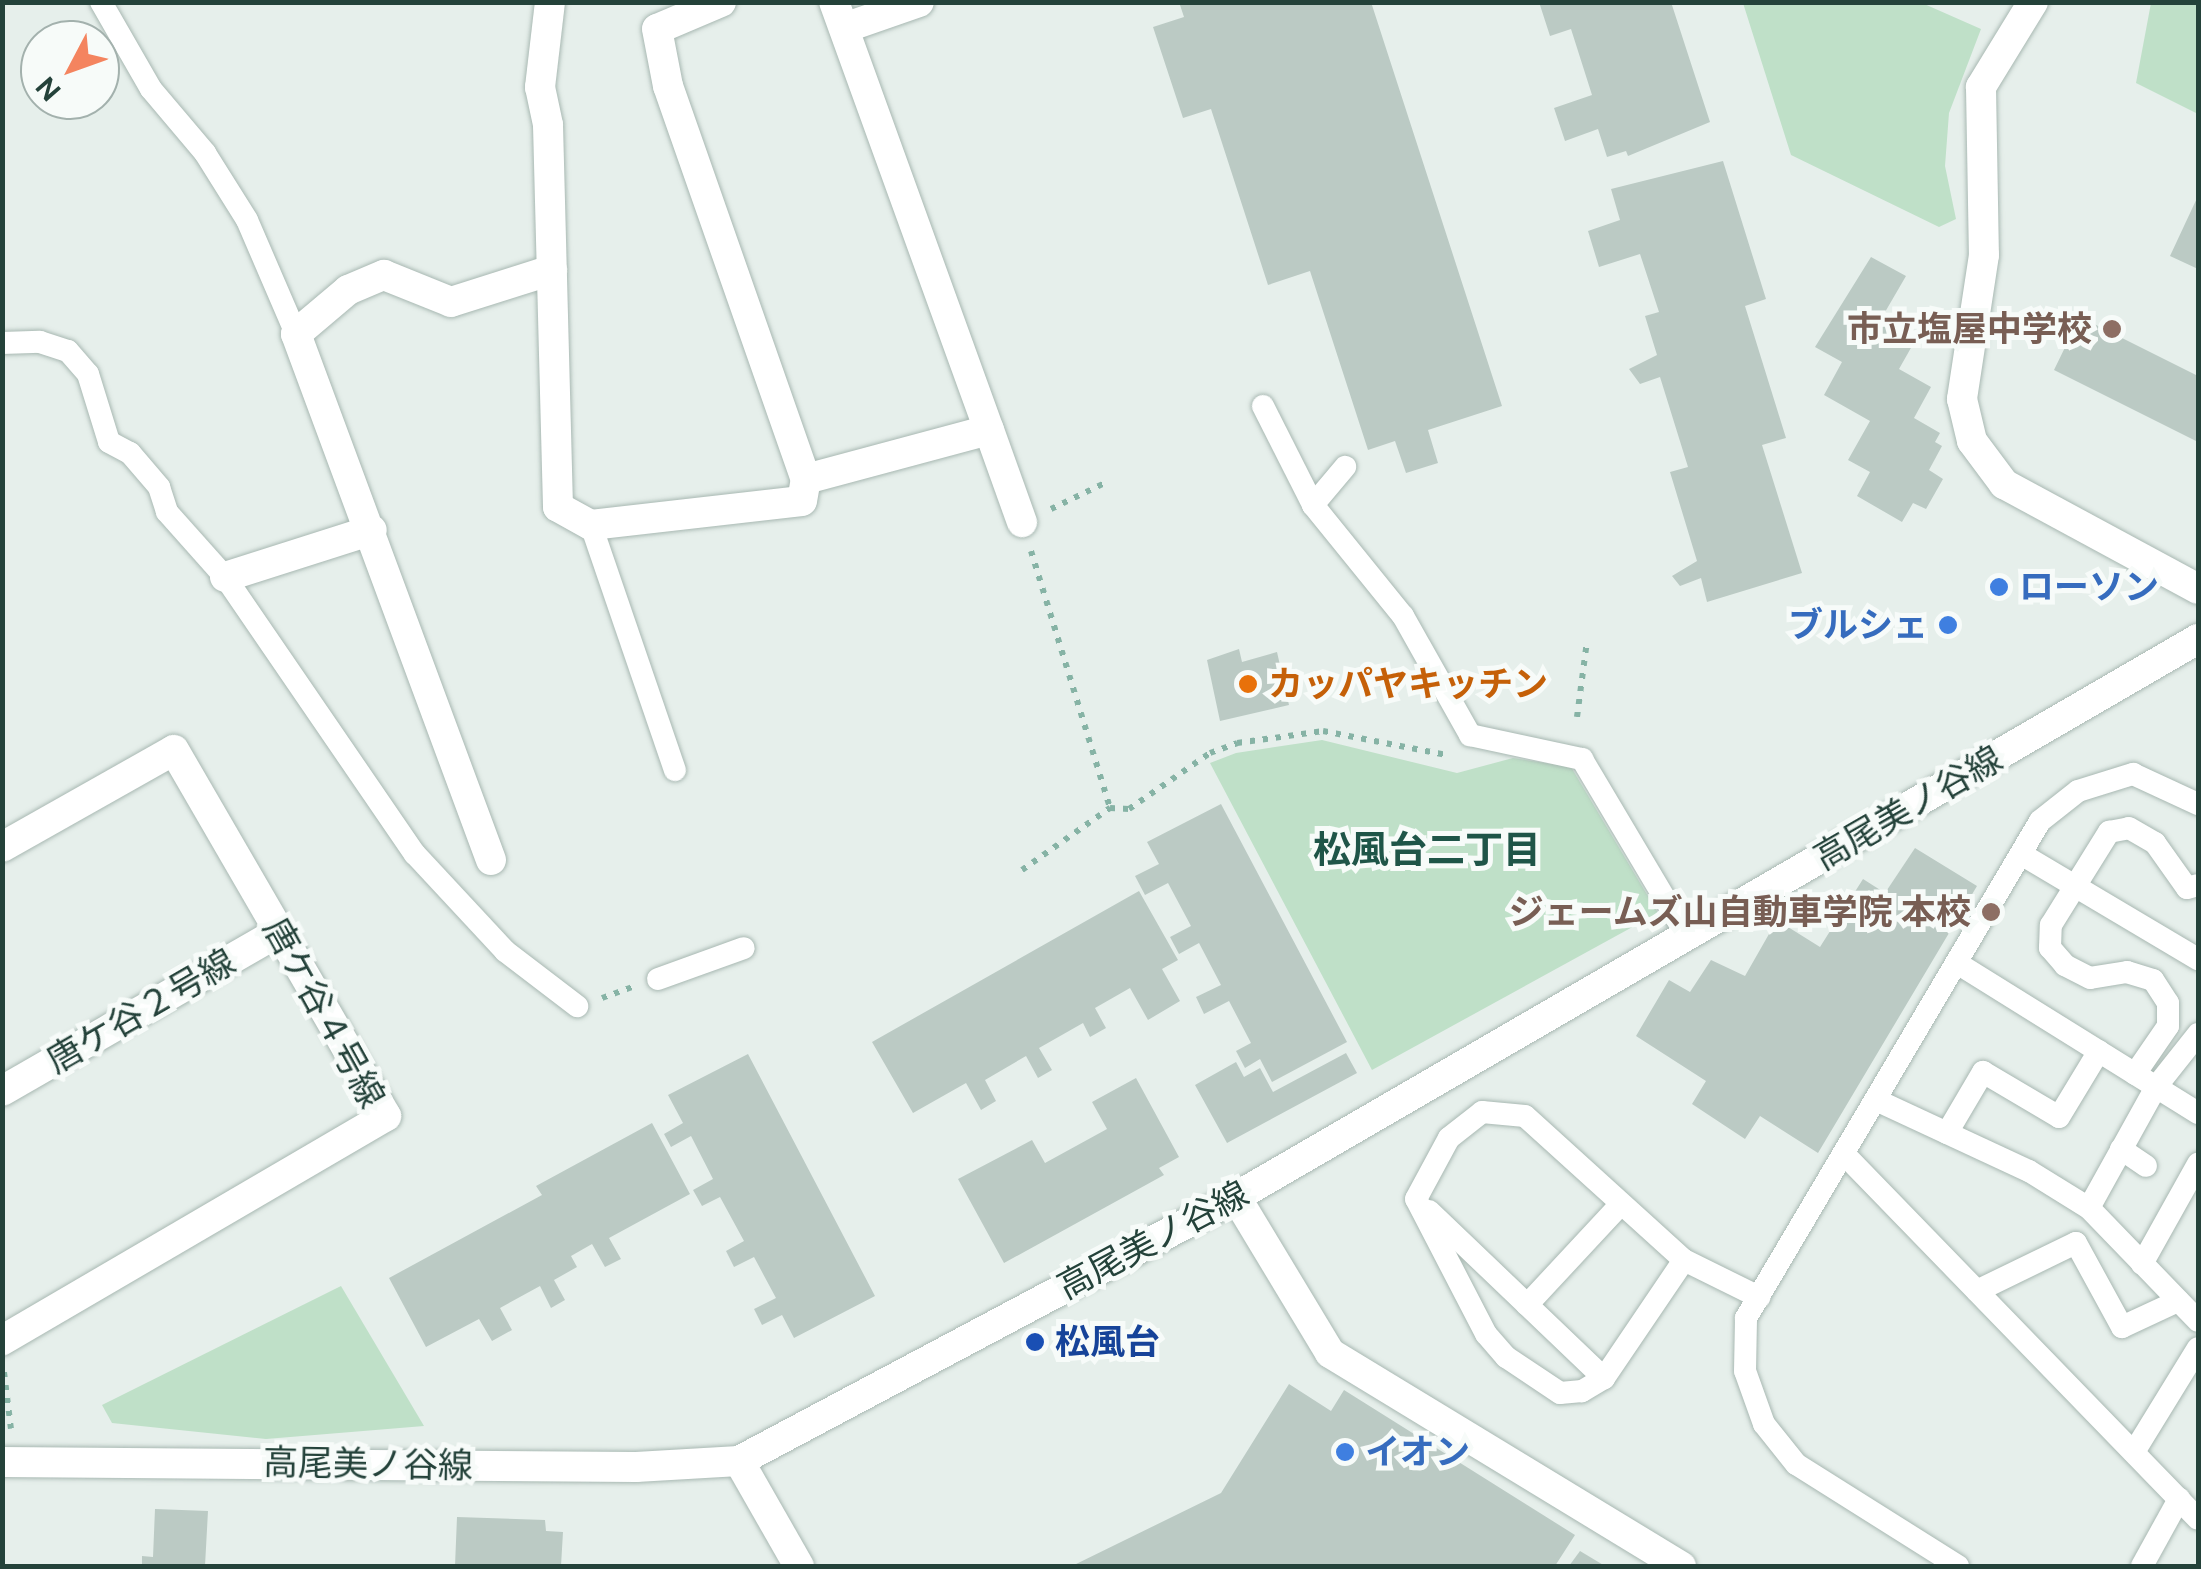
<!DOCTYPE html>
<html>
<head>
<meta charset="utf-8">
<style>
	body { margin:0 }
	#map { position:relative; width:2201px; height:1569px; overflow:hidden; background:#e6efeb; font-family:"DM Sans","Noto Sans JP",sans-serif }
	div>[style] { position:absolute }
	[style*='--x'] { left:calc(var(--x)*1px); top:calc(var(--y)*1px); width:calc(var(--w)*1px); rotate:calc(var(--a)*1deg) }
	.green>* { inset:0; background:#bfe0c8 }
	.building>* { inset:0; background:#bbcac4 }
	.path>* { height:6px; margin-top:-3px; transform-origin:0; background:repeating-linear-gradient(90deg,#86b3a5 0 5px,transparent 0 13px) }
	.roads { filter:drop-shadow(0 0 2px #a8b8b2) drop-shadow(0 0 2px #a8b8b2) }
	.service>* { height:22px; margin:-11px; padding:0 11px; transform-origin:11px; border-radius:11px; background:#fff }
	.minor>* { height:30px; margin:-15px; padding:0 15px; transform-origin:15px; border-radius:15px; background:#fff }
	.tertiary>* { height:30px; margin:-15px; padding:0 15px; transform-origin:15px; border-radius:15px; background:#fff }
	.dots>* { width:28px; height:28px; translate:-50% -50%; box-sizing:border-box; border:5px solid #f7fbf9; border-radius:50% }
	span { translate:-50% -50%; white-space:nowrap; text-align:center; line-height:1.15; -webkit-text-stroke:10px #f7fbf9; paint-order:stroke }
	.education-label { font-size:35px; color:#785e54; font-weight:700 }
	.right { translate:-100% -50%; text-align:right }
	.shop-label { font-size:35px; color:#366cbe; font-weight:700 }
	.left { translate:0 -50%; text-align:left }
	.food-label { font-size:35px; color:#c56008; font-weight:700 }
	.street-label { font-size:35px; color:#24423a }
	.transit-label { font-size:35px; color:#164399; font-weight:700 }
	.neighbourhood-label { font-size:38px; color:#1f5548; font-weight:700 }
	.frame { position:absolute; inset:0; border:5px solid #24423a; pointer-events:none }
	.north { position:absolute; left:20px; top:20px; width:100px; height:100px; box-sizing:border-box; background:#f7fbf9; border:2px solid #a3b1ad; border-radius:50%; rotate:229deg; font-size:28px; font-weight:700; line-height:40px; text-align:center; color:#24423a }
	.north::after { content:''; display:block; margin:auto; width:35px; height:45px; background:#f4845f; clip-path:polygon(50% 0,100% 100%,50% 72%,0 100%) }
</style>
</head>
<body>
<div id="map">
	<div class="green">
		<div style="clip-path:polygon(1743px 3px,1922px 3px,1981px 29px,1949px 113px,1945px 166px,1956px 219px,1939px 227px,1791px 155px)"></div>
		<div style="clip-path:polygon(2151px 3px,2198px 3px,2198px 114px,2136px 83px)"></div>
		<div style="clip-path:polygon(1322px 740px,1457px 773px,1513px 758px,1571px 767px,1658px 913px,1372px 1070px,1210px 763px,1236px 753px)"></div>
		<div style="clip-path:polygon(341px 1286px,424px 1426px,266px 1439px,112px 1423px,102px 1405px)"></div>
	</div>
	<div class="building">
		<div style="clip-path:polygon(1179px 2px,1371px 2px,1502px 406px,1428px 430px,1438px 463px,1406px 473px,1395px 441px,1368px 450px,1310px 271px,1268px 285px,1211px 109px,1183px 118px,1153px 27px,1184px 17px)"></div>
		<div style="clip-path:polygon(1539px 2px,1671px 2px,1710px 122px,1628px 156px,1626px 151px,1607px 157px,1598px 129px,1565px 141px,1554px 108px,1592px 95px,1571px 29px,1550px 36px)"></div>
		<div style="clip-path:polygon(1723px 161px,1766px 299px,1745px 306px,1786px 438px,1762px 445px,1802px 573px,1707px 602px,1701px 578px,1680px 586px,1672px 576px,1697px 561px,1670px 472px,1688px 467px,1660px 377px,1640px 384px,1629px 369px,1657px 355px,1645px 316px,1659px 312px,1640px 254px,1599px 267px,1588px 231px,1620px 220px,1611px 189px)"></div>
		<div style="clip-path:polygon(2198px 196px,2198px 269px,2170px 256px)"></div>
		<div style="clip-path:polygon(1871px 257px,1906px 276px,1881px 319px,1916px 339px,1899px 369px,1931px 387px,1914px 418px,1940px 433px,1935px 442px,1942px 446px,1929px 470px,1943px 479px,1926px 509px,1913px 503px,1902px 522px,1857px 496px,1870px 472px,1848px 460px,1870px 421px,1824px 395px,1842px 362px,1815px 347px)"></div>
		<div style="clip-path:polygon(2094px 324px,2198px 376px,2198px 442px,2054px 370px,2072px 333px,2087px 340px)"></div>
		<div style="clip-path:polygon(1239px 649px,1242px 662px,1277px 652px,1289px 705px,1220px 721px,1207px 660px)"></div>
		<div style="clip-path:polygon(1221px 804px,1347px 1042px,1272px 1082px,1260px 1059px,1245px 1068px,1236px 1051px,1251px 1043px,1229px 1001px,1204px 1014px,1196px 997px,1221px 985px,1199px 943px,1179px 954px,1170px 937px,1191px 926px,1168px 883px,1145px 895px,1135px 876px,1159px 864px,1147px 842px)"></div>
		<div style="clip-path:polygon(1915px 848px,1977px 886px,1818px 1153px,1760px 1116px,1745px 1139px,1692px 1104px,1706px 1081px,1636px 1036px,1669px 980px,1690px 992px,1711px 960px,1745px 976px,1777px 920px,1820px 947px,1863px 879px,1885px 893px)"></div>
		<div style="clip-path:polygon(1139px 891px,1178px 960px,1162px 969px,1180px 1001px,1148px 1020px,1130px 988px,1095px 1008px,1106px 1028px,1090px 1037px,1083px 1023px,1039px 1048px,1052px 1070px,1038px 1078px,1026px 1056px,985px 1080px,996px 1101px,981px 1110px,966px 1083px,913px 1113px,872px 1042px)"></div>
		<div style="clip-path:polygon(1346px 1053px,1357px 1073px,1227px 1143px,1195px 1085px,1236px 1062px,1244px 1077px,1260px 1068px,1273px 1092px)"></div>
		<div style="clip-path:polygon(748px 1054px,875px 1296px,794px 1338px,782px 1315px,762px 1325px,754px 1309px,776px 1298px,754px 1257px,734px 1267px,726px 1251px,744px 1241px,720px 1197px,702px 1206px,693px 1190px,713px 1179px,691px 1136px,671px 1147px,664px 1134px,683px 1123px,668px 1095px)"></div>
		<div style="clip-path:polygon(1136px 1078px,1179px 1157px,1159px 1168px,1164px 1175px,1004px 1263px,958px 1179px,1032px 1140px,1045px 1163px,1107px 1129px,1092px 1102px)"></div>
		<div style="clip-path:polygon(652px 1123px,690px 1194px,609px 1238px,621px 1259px,605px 1267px,592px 1244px,571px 1256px,577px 1267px,554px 1280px,565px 1300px,551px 1308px,540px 1286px,500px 1308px,512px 1330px,492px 1341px,479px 1319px,426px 1347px,389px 1278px,542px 1195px,536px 1186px)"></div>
		<div style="clip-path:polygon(1289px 1384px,1331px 1411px,1344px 1390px,1575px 1535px,1555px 1566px,1072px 1566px,1221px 1493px)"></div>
		<div style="clip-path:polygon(155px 1509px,208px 1511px,205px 1566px,142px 1566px,142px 1556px,153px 1557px)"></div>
		<div style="clip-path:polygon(457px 1517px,545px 1520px,546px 1531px,563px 1532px,561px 1566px,455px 1566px)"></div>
		<div style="clip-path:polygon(1580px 1551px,1605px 1566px,1569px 1566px)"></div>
	</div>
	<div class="path">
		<div style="--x:1051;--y:509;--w:64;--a:-25.8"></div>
		<div style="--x:1031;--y:551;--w:269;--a:72.9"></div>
		<div style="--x:1577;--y:717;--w:77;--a:-82.5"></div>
		<div style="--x:1022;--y:870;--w:108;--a:-35.2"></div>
		<div style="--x:1110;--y:808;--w:19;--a:3"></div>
		<div style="--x:1129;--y:809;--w:98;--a:-34.7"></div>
		<div style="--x:1210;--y:753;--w:29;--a:-20"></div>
		<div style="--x:1237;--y:743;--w:87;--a:-7.9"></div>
		<div style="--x:1323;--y:731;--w:126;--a:11"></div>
		<div style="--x:602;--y:998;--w:33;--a:-20"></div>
		<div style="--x:4;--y:1372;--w:57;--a:83"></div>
	</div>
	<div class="roads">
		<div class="service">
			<div style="--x:101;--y:2;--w:100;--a:60.1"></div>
			<div style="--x:151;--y:89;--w:84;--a:49.8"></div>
			<div style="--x:205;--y:153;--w:79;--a:57.9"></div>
			<div style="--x:247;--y:220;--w:124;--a:66.7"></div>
			<div style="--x:2;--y:343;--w:38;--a:-2"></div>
			<div style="--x:40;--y:342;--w:29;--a:18"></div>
			<div style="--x:68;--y:351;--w:30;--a:49"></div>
			<div style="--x:88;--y:374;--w:71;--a:72.8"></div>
			<div style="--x:109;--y:442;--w:24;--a:28"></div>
			<div style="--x:130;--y:453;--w:45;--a:49.5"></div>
			<div style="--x:159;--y:487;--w:26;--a:72"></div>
			<div style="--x:167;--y:512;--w:87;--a:48.3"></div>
			<div style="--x:225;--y:577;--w:336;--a:55.6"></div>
			<div style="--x:415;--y:854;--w:132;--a:47.1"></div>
			<div style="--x:505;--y:951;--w:91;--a:37.4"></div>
			<div style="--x:1263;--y:406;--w:111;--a:63.2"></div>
			<div style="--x:1313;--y:505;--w:143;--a:51"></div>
			<div style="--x:1403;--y:616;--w:137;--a:60.6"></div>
			<div style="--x:1470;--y:735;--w:115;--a:12.1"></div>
			<div style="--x:1582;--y:759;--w:206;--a:59.3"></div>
			<div style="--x:1313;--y:505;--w:50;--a:-49.9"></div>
			<div style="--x:591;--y:525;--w:259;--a:71.1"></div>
			<div style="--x:2021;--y:854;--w:206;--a:30.7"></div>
			<div style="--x:1957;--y:963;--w:284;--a:31.9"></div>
			<div style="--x:658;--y:979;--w:91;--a:-19.8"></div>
			<div style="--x:2198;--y:1034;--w:68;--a:128.4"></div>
			<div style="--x:2156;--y:1087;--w:138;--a:119"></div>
			<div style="--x:2089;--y:1208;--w:157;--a:46"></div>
			<div style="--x:2135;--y:1074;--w:58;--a:-55.5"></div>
			<div style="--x:2168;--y:1026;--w:23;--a:-90"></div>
			<div style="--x:2168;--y:1003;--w:27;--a:-123"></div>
			<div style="--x:2153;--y:980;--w:27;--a:-163"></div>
			<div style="--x:2127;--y:972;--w:37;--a:171"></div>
			<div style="--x:2090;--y:978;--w:28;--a:-153"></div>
			<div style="--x:2065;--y:965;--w:23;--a:-131"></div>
			<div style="--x:2050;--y:948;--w:23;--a:-88"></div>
			<div style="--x:2051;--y:925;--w:110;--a:-58.1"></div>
			<div style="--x:2109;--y:832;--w:20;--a:-11"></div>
			<div style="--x:2129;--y:828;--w:30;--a:30"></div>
			<div style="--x:2155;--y:843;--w:55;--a:54.6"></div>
			<div style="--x:2187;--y:888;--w:11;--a:-15"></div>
			<div style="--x:1876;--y:1100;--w:169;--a:24.9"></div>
			<div style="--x:2029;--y:1171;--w:70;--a:31.7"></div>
			<div style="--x:1947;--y:1133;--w:71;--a:-59.5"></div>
			<div style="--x:1983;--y:1072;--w:88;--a:30.6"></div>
			<div style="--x:2059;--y:1117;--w:77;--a:-58.8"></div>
			<div style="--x:2121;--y:1149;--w:30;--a:34"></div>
			<div style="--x:1844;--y:1154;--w:508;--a:45.88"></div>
			<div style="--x:1429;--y:1211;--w:242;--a:43.7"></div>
			<div style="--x:1684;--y:1260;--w:143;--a:124.1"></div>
			<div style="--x:1604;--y:1378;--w:26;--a:149"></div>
			<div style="--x:1582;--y:1391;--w:22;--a:175"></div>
			<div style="--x:1560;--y:1393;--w:65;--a:-146.3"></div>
			<div style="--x:1506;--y:1357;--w:30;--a:-131"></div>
			<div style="--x:1486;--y:1334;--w:152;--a:-117.4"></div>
			<div style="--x:1416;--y:1199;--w:69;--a:-61.6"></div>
			<div style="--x:1449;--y:1138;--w:42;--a:-38.2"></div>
			<div style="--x:1482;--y:1112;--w:43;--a:5.3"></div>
			<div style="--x:1525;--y:1116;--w:215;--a:42.2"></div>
			<div style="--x:1684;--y:1260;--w:84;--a:26.3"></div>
			<div style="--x:2142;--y:1264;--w:115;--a:-60.8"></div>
			<div style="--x:1977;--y:1291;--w:110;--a:-25.9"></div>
			<div style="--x:2076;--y:1243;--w:96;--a:61.3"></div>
			<div style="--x:2122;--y:1327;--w:62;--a:-24.9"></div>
			<div style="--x:1527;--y:1305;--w:138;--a:-47.1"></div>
			<div style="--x:2134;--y:1452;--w:122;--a:-58.4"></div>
			<div style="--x:1958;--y:1566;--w:191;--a:-147.8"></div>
			<div style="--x:1796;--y:1464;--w:51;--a:-128.7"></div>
			<div style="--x:1764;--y:1424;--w:56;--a:-109.7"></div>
			<div style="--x:1745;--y:1371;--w:53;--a:-88.9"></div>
			<div style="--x:1746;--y:1318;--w:577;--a:-59.39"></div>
			<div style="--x:2040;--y:821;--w:48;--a:-38.3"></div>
			<div style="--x:2078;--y:791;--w:58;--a:-17.2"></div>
			<div style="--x:2133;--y:774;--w:72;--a:24.8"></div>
			<div style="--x:2142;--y:1566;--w:77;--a:-61.1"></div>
		</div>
		<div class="minor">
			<div style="--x:550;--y:2;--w:86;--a:96.7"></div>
			<div style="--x:540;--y:87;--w:39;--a:78"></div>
			<div style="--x:548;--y:125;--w:382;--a:88.5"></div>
			<div style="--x:558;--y:507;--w:38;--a:29"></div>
			<div style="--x:591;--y:525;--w:212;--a:-6.5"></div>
			<div style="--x:802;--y:501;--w:22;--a:-80"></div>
			<div style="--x:806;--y:479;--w:189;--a:-15"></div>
			<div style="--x:989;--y:430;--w:455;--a:-109.9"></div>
			<div style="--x:721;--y:2;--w:69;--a:157.1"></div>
			<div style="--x:657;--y:29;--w:58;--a:79.1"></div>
			<div style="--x:668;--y:86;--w:417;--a:70.7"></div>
			<div style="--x:2033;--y:2;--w:100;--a:121.5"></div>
			<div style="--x:1981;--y:87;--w:168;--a:89"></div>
			<div style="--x:1984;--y:255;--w:146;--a:98.7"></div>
			<div style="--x:1962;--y:399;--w:43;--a:76.6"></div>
			<div style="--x:1972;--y:441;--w:54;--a:53.3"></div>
			<div style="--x:2004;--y:484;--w:221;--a:28.4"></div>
			<div style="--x:847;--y:27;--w:76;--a:-19.1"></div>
			<div style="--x:989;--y:430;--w:98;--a:70.3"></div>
			<div style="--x:225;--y:577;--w:154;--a:-17.7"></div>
			<div style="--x:2;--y:847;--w:197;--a:-29.4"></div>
			<div style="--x:174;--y:750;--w:423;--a:59.9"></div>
			<div style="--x:386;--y:1116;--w:445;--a:149.7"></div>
			<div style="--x:491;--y:860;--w:561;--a:-110.34"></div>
			<div style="--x:296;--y:334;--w:68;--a:-40.2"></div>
			<div style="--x:348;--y:290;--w:39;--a:-23"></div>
			<div style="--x:384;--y:275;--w:72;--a:21.9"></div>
			<div style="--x:451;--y:302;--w:106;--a:-17.6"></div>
			<div style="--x:2;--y:1091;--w:319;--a:-29.9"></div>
		</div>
		<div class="tertiary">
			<div style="--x:1236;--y:1197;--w:182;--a:58.9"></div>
			<div style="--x:1330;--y:1353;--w:411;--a:31.3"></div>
			<div style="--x:739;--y:1461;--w:121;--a:60.3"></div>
			<div style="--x:2;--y:1462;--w:634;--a:0.45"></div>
			<div style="--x:636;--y:1467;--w:103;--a:-3.3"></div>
			<div style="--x:739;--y:1461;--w:563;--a:-27.98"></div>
			<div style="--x:1236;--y:1197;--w:1112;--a:-30.12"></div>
		</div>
	</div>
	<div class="dots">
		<div style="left:2112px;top:329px;background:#8d6e63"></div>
		<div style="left:1999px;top:587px;background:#3f7fe0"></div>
		<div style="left:1948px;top:625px;background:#3f7fe0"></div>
		<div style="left:1248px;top:684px;background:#e8710a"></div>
		<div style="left:1991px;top:912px;background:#8d6e63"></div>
		<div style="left:1035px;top:1342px;background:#1a4fb4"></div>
		<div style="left:1345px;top:1452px;background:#3f7fe0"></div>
	</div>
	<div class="education-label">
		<span class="right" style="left:2092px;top:329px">市立塩屋中学校</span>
		<span class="right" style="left:1971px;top:912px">ジェームズ山自動車学院 本校</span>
	</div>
	<div class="shop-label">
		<span class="left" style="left:2019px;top:587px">ローソン</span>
		<span class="right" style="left:1928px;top:625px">ブルシェ</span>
		<span class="left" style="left:1365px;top:1452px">イオン</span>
	</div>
	<div class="food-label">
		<span class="left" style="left:1268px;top:684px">カッパヤキッチン</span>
	</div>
	<div class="street-label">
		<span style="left:1908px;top:808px;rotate:-30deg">高尾美ノ谷線</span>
		<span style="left:141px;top:1011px;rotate:-30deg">唐ケ谷２号線</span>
		<span style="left:324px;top:1013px;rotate:61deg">唐ケ谷４号線</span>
		<span style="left:1153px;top:1240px;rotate:-28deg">高尾美ノ谷線</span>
		<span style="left:368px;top:1464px;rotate:1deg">高尾美ノ谷線</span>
	</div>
	<div class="transit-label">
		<span class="left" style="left:1055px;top:1342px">松風台</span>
	</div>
	<div class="neighbourhood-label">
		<span style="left:1427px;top:851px">松風台二丁目</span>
	</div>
	<div class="frame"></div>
	<div class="north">N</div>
</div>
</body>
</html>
